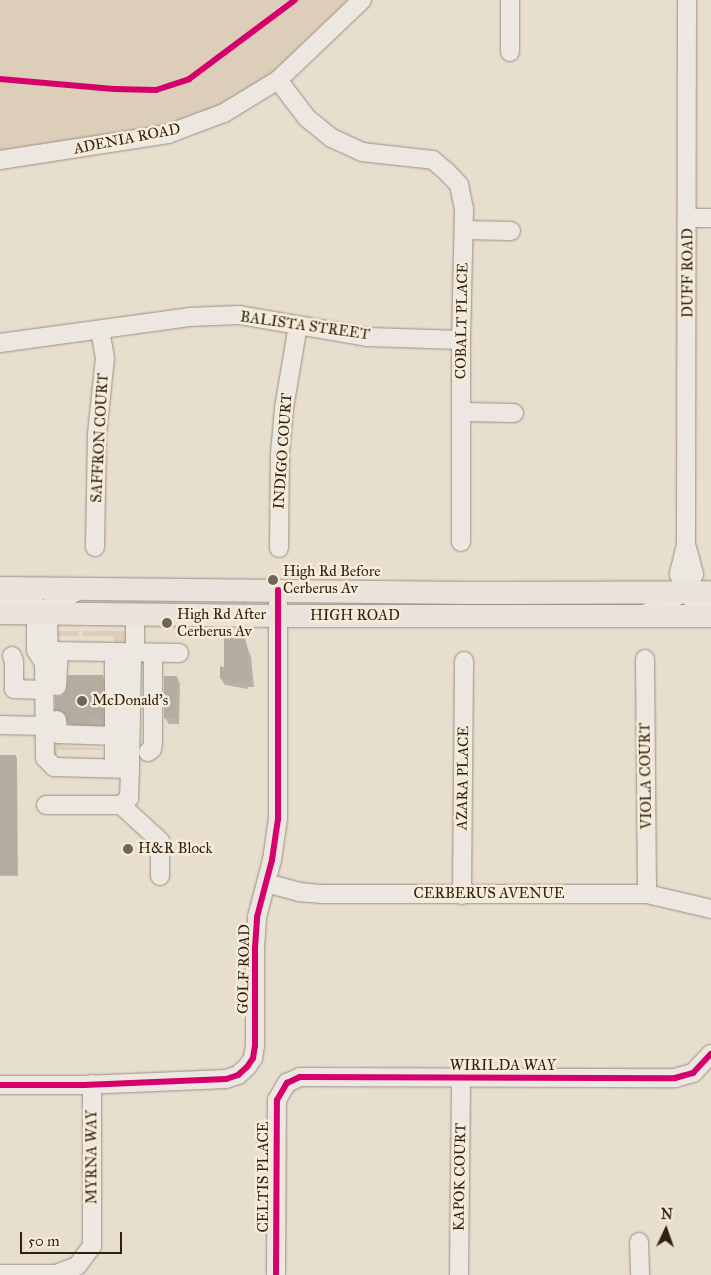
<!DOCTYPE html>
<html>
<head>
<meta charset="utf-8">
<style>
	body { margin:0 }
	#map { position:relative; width:711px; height:1275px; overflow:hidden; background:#e8dece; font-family:"IM FELL Great Primer",serif }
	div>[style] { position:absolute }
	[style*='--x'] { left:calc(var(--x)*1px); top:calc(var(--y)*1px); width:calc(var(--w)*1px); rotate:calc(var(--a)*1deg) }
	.green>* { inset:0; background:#dcceb8 }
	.shadow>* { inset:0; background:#0003 }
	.building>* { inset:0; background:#b4aca1 }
	.roads { filter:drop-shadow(0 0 1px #989086) drop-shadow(0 0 1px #989086) }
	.minor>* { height:18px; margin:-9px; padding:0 9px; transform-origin:9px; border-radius:9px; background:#ece7e0 }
	.major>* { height:22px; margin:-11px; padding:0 11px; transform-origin:11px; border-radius:11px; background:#e9e3db }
	.cycleway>* { height:6px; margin:-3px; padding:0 3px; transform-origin:3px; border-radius:3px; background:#d6006c }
	.dots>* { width:14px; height:14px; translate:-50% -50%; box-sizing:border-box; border:2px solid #f7ebd9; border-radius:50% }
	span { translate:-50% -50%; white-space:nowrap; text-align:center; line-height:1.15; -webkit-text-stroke:5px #f7ebd9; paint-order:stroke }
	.street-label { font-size:15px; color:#2f2215 }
	.poi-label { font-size:15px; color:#2f2215 }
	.left { translate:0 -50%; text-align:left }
	.north { position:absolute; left:641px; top:1205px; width:50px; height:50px; -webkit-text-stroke:4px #f7ebd9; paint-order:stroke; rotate:3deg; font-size:14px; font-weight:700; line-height:20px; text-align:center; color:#2f2215 }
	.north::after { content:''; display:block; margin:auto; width:18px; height:22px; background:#2f2215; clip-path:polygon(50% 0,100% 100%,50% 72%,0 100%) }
	.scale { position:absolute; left:20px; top:1232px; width:102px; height:22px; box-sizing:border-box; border:2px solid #2f2215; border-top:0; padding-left:6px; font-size:15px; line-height:18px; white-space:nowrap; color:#2f2215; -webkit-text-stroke:4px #f7ebd9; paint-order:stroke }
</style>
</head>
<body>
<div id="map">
	<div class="green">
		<div style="clip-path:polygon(0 0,361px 0,232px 110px,159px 136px,0 158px)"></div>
		<div style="clip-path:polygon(54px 631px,79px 631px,79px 634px,78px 636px,58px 636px,57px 644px)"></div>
		<div style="clip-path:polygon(82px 631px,125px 631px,125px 647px,114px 646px,114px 636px,83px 636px)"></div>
		<div style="clip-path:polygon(54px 705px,55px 735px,61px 746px,101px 748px,103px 750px,57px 750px,56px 761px,52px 759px)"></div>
	</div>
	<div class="shadow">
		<div style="clip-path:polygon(244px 639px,251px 657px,254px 687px,248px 687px,248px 689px,225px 685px,221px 679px,225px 668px)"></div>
		<div style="clip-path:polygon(103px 676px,108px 686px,108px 728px,75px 733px,69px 722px,62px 720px,56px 709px,62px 697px)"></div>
		<div style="clip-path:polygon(177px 677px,180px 684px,179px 724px,169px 724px,165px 718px)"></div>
		<div style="clip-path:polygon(0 756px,16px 756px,17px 759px,18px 876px,0 876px)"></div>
	</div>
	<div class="building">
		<div style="clip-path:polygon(224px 637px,245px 638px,248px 650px,248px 669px,251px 669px,251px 681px,231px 683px,231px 679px,220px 679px,220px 666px,224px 667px)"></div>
		<div style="clip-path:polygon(68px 675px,103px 675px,103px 719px,89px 718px,89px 724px,68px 724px,65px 714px,55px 710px,55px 696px,61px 696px,66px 691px)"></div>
		<div style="clip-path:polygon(164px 676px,177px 676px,176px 718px,164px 718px)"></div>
		<div style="clip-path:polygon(0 755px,16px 755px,17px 874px,0 874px)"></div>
	</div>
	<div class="roads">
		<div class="minor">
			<div style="--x:687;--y:0;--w:545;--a:90.11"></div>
			<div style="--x:686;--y:545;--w:30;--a:104"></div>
			<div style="--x:679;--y:574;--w:19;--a:72"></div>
			<div style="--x:685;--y:592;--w:11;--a:45"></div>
			<div style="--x:693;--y:600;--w:21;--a:29"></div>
			<div style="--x:510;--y:52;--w:52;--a:-90"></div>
			<div style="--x:278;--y:80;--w:48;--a:52.7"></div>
			<div style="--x:307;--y:118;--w:32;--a:39"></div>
			<div style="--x:332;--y:138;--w:33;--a:25"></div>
			<div style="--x:362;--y:152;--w:71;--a:6.4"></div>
			<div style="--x:433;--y:160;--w:18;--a:41"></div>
			<div style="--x:447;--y:172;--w:18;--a:47"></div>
			<div style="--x:459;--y:185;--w:25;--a:78"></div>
			<div style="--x:464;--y:209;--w:131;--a:91.3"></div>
			<div style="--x:461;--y:340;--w:202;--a:90"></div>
			<div style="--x:0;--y:160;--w:170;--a:-8.8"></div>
			<div style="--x:168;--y:134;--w:60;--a:-20.6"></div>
			<div style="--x:224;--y:113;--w:63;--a:-31.4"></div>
			<div style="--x:278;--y:80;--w:116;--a:-43.6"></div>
			<div style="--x:688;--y:218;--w:23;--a:0"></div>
			<div style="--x:464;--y:230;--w:47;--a:1.2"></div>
			<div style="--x:0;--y:343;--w:191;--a:-7.8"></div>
			<div style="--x:189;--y:317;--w:50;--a:-2.3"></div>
			<div style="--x:239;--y:315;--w:131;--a:9.7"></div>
			<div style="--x:368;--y:337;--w:93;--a:1.8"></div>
			<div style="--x:462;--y:412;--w:52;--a:1.1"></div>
			<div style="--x:95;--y:547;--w:113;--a:-89"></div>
			<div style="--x:97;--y:434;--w:76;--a:-84"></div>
			<div style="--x:105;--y:358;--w:28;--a:-100"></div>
			<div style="--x:279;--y:548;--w:95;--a:-89.4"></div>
			<div style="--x:280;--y:453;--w:45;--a:-84.9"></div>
			<div style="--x:284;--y:408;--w:84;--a:-80.4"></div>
			<div style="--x:0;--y:596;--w:23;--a:7"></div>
			<div style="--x:23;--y:599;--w:15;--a:28"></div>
			<div style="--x:36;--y:606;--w:22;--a:56"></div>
			<div style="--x:48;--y:624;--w:27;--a:88"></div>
			<div style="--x:49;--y:651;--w:13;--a:113"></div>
			<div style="--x:44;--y:663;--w:95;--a:89.4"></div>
			<div style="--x:45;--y:758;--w:13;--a:45"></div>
			<div style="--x:54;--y:767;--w:76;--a:1.5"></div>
			<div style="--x:130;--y:769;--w:115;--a:-89"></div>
			<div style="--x:135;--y:614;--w:40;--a:90"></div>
			<div style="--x:643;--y:615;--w:48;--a:-28.7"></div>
			<div style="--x:685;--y:592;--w:20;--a:-63"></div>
			<div style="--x:694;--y:574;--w:27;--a:-105"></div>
			<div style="--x:49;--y:651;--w:130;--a:0.9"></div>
			<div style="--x:12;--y:656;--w:5;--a:68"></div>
			<div style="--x:14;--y:661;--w:28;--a:90"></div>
			<div style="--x:14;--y:689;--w:32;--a:2"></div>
			<div style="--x:645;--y:659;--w:235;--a:89.5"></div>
			<div style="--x:44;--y:663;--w:15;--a:-122"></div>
			<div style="--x:36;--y:650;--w:26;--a:-90"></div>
			<div style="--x:36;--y:624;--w:21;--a:-53"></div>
			<div style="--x:49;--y:607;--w:37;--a:-29"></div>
			<div style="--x:57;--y:686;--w:34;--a:-87"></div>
			<div style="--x:57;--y:720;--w:14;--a:86"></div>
			<div style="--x:58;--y:734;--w:57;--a:2"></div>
			<div style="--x:0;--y:725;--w:45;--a:1.3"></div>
			<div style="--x:148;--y:752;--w:5;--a:-37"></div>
			<div style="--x:152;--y:749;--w:6;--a:-81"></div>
			<div style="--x:153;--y:743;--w:90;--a:-90"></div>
			<div style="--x:114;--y:768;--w:114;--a:-90"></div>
			<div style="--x:46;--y:805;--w:75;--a:0"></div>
			<div style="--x:121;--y:805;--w:11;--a:-41"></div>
			<div style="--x:129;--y:798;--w:29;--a:-88"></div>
			<div style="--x:121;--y:805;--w:53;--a:42.7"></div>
			<div style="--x:160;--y:841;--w:35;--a:90"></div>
			<div style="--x:266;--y:883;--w:34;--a:15"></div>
			<div style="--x:299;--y:892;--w:24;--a:5"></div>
			<div style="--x:323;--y:894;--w:324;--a:0"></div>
			<div style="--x:647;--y:894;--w:66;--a:13.2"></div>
			<div style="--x:462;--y:895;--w:234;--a:-89.5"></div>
			<div style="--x:0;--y:1085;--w:84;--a:0"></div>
			<div style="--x:84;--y:1085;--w:142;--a:-2.4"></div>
			<div style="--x:226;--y:1079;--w:13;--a:-18"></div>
			<div style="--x:238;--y:1075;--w:12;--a:-42"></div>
			<div style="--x:247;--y:1067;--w:11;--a:-56"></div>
			<div style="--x:253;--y:1058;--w:12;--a:-81"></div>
			<div style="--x:255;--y:1046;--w:98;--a:-90"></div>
			<div style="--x:255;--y:948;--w:31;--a:-86"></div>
			<div style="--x:257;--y:917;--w:59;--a:-75.3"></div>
			<div style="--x:272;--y:860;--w:41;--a:-81.7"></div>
			<div style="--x:278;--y:819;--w:229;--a:-90"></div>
			<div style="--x:639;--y:1242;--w:33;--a:88"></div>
			<div style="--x:0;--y:1274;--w:56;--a:0"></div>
			<div style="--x:56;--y:1274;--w:22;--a:-21"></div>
			<div style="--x:77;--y:1266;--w:25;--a:-53"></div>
			<div style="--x:92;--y:1246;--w:162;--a:-90"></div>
			<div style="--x:276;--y:1274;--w:174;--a:-89.7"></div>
			<div style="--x:277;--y:1100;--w:20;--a:-60"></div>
			<div style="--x:287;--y:1083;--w:14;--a:-25"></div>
			<div style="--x:300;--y:1077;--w:375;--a:0.2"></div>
			<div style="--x:675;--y:1078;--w:19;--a:-16"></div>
			<div style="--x:693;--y:1073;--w:26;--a:-47"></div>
			<div style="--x:459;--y:1275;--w:196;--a:-89.4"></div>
		</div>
		<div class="major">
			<div style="--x:0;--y:588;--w:471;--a:0.6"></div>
			<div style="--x:471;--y:593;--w:240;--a:-0.2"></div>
			<div style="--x:0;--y:613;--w:278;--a:0.6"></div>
			<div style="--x:278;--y:616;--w:433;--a:0"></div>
		</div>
	</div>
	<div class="cycleway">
		<div style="--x:0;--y:79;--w:114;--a:5"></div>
		<div style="--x:114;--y:89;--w:42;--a:1.4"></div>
		<div style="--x:156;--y:90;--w:35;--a:-18"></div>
		<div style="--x:189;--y:79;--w:132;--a:-36.7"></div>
		<div style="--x:0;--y:1085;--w:84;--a:0"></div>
		<div style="--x:84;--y:1085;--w:142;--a:-2.4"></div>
		<div style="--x:226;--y:1079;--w:13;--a:-18"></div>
		<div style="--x:238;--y:1075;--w:12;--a:-42"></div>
		<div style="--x:247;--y:1067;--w:11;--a:-56"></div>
		<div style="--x:253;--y:1058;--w:12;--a:-81"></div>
		<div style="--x:255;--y:1046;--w:98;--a:-90"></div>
		<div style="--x:255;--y:948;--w:31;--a:-86"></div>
		<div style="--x:257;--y:917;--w:59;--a:-75.3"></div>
		<div style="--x:272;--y:860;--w:41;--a:-81.7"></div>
		<div style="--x:278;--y:819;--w:229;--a:-90"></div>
		<div style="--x:276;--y:1274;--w:174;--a:-89.7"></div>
		<div style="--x:277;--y:1100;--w:20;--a:-60"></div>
		<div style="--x:287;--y:1083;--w:14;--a:-25"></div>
		<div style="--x:300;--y:1077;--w:375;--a:0.2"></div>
		<div style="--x:675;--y:1078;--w:19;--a:-16"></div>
		<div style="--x:693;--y:1073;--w:26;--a:-47"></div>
	</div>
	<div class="dots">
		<div style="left:273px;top:580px;background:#706456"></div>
		<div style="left:167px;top:623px;background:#706456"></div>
		<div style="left:82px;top:701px;background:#706456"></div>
		<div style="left:128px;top:849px;background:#706456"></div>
	</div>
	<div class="street-label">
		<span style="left:127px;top:139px;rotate:-11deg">ADENIA ROAD</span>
		<span style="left:688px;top:273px;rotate:-90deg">DUFF ROAD</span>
		<span style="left:462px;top:321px;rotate:-89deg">COBALT PLACE</span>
		<span style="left:305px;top:326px;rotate:8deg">BALISTA STREET</span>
		<span style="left:100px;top:438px;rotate:-87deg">SAFFRON COURT</span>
		<span style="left:283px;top:451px;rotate:-86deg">INDIGO COURT</span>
		<span style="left:355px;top:616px">HIGH ROAD</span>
		<span style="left:646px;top:776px;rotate:-91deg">VIOLA COURT</span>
		<span style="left:463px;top:778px;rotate:-89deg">AZARA PLACE</span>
		<span style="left:489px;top:894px">CERBERUS AVENUE</span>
		<span style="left:244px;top:969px;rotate:-89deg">GOLF ROAD</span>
		<span style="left:503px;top:1066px">WIRILDA WAY</span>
		<span style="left:92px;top:1157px;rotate:-90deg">MYRNA WAY</span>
		<span style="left:264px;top:1177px;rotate:-90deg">CELTIS PLACE</span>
		<span style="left:460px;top:1177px;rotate:-89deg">KAPOK COURT</span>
	</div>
	<div class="poi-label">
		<span class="left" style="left:283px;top:580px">High Rd Before<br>Cerberus Av</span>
		<span class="left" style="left:177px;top:623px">High Rd After<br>Cerberus Av</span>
		<span class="left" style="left:92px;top:701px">McDonald's</span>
		<span class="left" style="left:138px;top:849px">H&amp;R Block</span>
	</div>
	<div class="north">N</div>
	<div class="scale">50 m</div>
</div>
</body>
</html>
